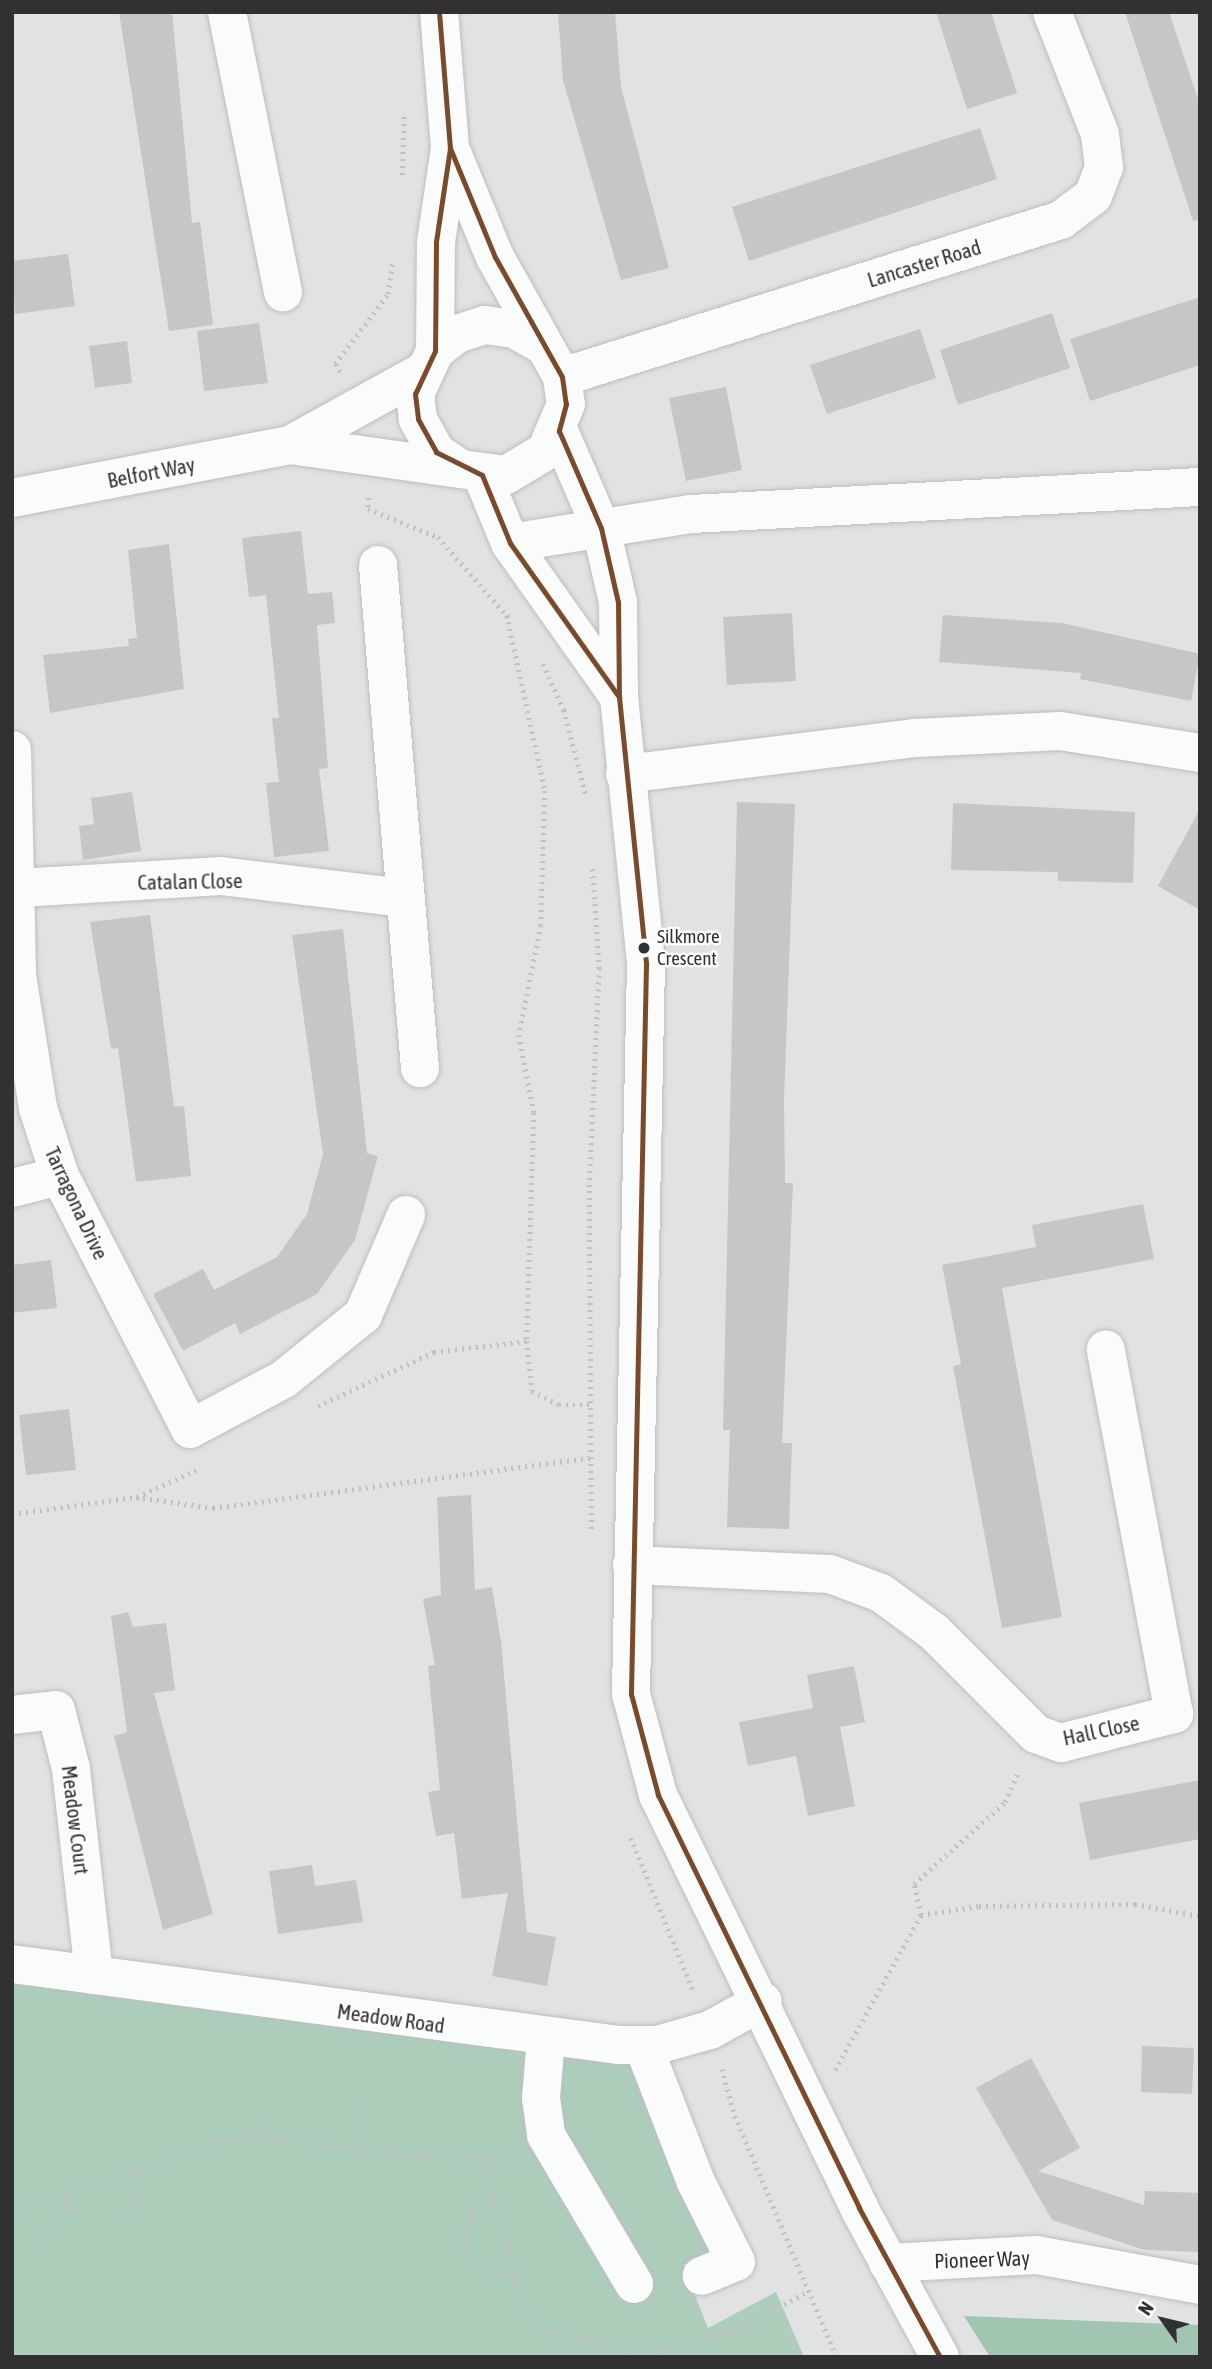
<!DOCTYPE html>
<html>
<head>
<meta charset="utf-8">
<style>
	body { margin:0 }
	#map { position:relative; width:1212px; height:2369px; overflow:hidden; background:#e1e2e4; font-family:"Asap Condensed",sans-serif }
	div>[style] { position:absolute }
	[style*='--x'] { left:calc(var(--x)*1px); top:calc(var(--y)*1px); width:calc(var(--w)*1px); rotate:calc(var(--a)*1deg) }
	.green>* { inset:0; background:#adcebb }
	.forest>* { inset:0; background:#a2c5b1 }
	.building>* { inset:0; background:#c6c6c8 }
	.path>* { height:4.5px; margin-top:-2.25px; transform-origin:0; background:repeating-linear-gradient(90deg,#c1c1c2 0 2px,transparent 0 7px) }
	.roads { filter:drop-shadow(0 0 2px #bebec0) drop-shadow(0 0 2px #bebec0) }
	.minor>* { height:38px; margin:-19px; padding:0 19px; transform-origin:19px; border-radius:19px; background:#fafbfb }
	.bus-1>* { height:5px; margin:-2.5px; padding:0 2.5px; transform-origin:2.5px; border-radius:2.5px; background:#7a4b2a }
	.dots>* { width:19px; height:19px; translate:-50% -50%; box-sizing:border-box; border:4px solid #fff; border-radius:50% }
	span { translate:-50% -50%; white-space:nowrap; text-align:center; line-height:1.15; -webkit-text-stroke:5px #fff; paint-order:stroke }
	.bus-label { font-size:19px; color:#313133 }
	.left { translate:0 -50%; text-align:left }
	.street-label { font-size:21px; color:#313133 }
	.frame { position:absolute; inset:0; border:14px solid #313133; pointer-events:none }
	.north { position:absolute; left:1128px; top:2285px; width:70px; height:70px; -webkit-text-stroke:5px #fff; paint-order:stroke; rotate:304deg; font-size:19px; font-weight:700; line-height:28px; text-align:center; color:#313133 }
	.north::after { content:''; display:block; margin:auto; width:24px; height:32px; background:#313133; clip-path:polygon(50% 0,100% 100%,50% 72%,0 100%) }
</style>
</head>
<body>
<div id="map">
	<div class="green">
		<div style="clip-path:polygon(12px 1983px,638px 2064px,718px 2249px,683px 2265px,708px 2328px,776px 2292px,804px 2357px,12px 2357px)"></div>
	</div>
	<div class="forest">
		<div style="clip-path:polygon(964px 2316px,1200px 2325px,1200px 2357px,990px 2357px)"></div>
	</div>
	<div class="building">
		<div style="clip-path:polygon(119px 12px,172px 12px,192px 223px,200px 222px,213px 325px,169px 331px)"></div>
		<div style="clip-path:polygon(558px 12px,615px 12px,621px 87px,669px 268px,621px 280px,563px 80px)"></div>
		<div style="clip-path:polygon(936px 12px,991px 12px,1017px 93px,967px 109px)"></div>
		<div style="clip-path:polygon(1125px 12px,1169px 12px,1200px 105px,1200px 220px,1193px 221px)"></div>
		<div style="clip-path:polygon(980px 128px,997px 179px,749px 261px,732px 207px)"></div>
		<div style="clip-path:polygon(68px 254px,75px 306px,15px 314px,12px 261px)"></div>
		<div style="clip-path:polygon(1200px 297px,1200px 365px,1090px 401px,1070px 339px)"></div>
		<div style="clip-path:polygon(1052px 313px,1070px 368px,958px 405px,940px 350px)"></div>
		<div style="clip-path:polygon(259px 323px,268px 383px,204px 391px,197px 331px)"></div>
		<div style="clip-path:polygon(920px 329px,936px 378px,827px 414px,810px 365px)"></div>
		<div style="clip-path:polygon(127px 341px,132px 383px,95px 388px,89px 346px)"></div>
		<div style="clip-path:polygon(726px 387px,742px 470px,686px 481px,669px 398px)"></div>
		<div style="clip-path:polygon(301px 531px,308px 594px,332px 592px,335px 623px,317px 625px,328px 768px,319px 769px,329px 851px,274px 857px,266px 783px,279px 782px,272px 718px,279px 718px,266px 595px,249px 597px,242px 538px)"></div>
		<div style="clip-path:polygon(169px 544px,184px 689px,50px 713px,43px 655px,129px 646px,128px 639px,137px 638px,128px 550px)"></div>
		<div style="clip-path:polygon(792px 613px,796px 681px,727px 685px,723px 617px)"></div>
		<div style="clip-path:polygon(943px 615px,1062px 623px,1200px 654px,1191px 701px,1080px 679px,1081px 673px,939px 662px)"></div>
		<div style="clip-path:polygon(132px 792px,141px 851px,83px 860px,79px 826px,94px 824px,91px 798px)"></div>
		<div style="clip-path:polygon(737px 802px,795px 804px,784px 1099px,785px 1183px,793px 1183px,782px 1443px,792px 1443px,789px 1529px,727px 1527px,730px 1430px,723px 1430px)"></div>
		<div style="clip-path:polygon(953px 803px,1135px 812px,1133px 883px,1058px 881px,1058px 872px,951px 870px)"></div>
		<div style="clip-path:polygon(1200px 809px,1200px 910px,1158px 886px)"></div>
		<div style="clip-path:polygon(150px 915px,174px 1107px,184px 1106px,191px 1176px,136px 1182px,118px 1048px,111px 1049px,90px 922px)"></div>
		<div style="clip-path:polygon(343px 929px,367px 1153px,378px 1156px,355px 1240px,317px 1294px,240px 1334px,235px 1323px,183px 1351px,153px 1294px,203px 1269px,214px 1290px,277px 1257px,307px 1214px,323px 1154px,292px 935px)"></div>
		<div style="clip-path:polygon(1143px 1204px,1154px 1259px,1002px 1288px,1062px 1617px,1002px 1628px,953px 1366px,961px 1364px,942px 1265px,1036px 1247px,1032px 1225px)"></div>
		<div style="clip-path:polygon(51px 1260px,57px 1308px,12px 1313px,12px 1265px)"></div>
		<div style="clip-path:polygon(69px 1409px,76px 1470px,26px 1475px,19px 1415px)"></div>
		<div style="clip-path:polygon(471px 1495px,475px 1590px,492px 1587px,501px 1642px,527px 1932px,556px 1937px,547px 1986px,492px 1976px,508px 1893px,462px 1899px,454px 1833px,436px 1836px,428px 1792px,440px 1790px,428px 1666px,435px 1665px,423px 1599px,441px 1595px,437px 1497px)"></div>
		<div style="clip-path:polygon(128px 1612px,133px 1627px,166px 1623px,175px 1690px,154px 1693px,213px 1914px,163px 1930px,114px 1736px,127px 1732px,111px 1616px)"></div>
		<div style="clip-path:polygon(854px 1666px,865px 1722px,840px 1727px,855px 1806px,808px 1816px,796px 1756px,748px 1766px,739px 1722px,813px 1708px,807px 1675px)"></div>
		<div style="clip-path:polygon(1200px 1780px,1200px 1839px,1090px 1860px,1079px 1803px)"></div>
		<div style="clip-path:polygon(312px 1865px,315px 1886px,356px 1880px,363px 1922px,278px 1934px,269px 1871px)"></div>
		<div style="clip-path:polygon(1142px 2046px,1194px 2048px,1192px 2094px,1141px 2092px)"></div>
		<div style="clip-path:polygon(1031px 2058px,1080px 2148px,1038px 2171px,1144px 2205px,1145px 2191px,1200px 2193px,1198px 2252px,1145px 2250px,1052px 2220px,976px 2088px)"></div>
	</div>
	<div class="path">
		<div style="--x:402;--y:175;--w:61;--a:-88.1"></div>
		<div style="--x:340;--y:372;--w:9;--a:-122"></div>
		<div style="--x:335;--y:364;--w:88;--a:-52.9"></div>
		<div style="--x:388;--y:294;--w:34;--a:-82"></div>
		<div style="--x:369;--y:498;--w:11;--a:95"></div>
		<div style="--x:368;--y:509;--w:75;--a:21.8"></div>
		<div style="--x:438;--y:537;--w:108;--a:48.8"></div>
		<div style="--x:507;--y:615;--w:180;--a:77.8"></div>
		<div style="--x:545;--y:791;--w:134;--a:91.7"></div>
		<div style="--x:541;--y:925;--w:112;--a:101.3"></div>
		<div style="--x:519;--y:1035;--w:79;--a:79.1"></div>
		<div style="--x:534;--y:1113;--w:228;--a:91.8"></div>
		<div style="--x:527;--y:1341;--w:50;--a:84.3"></div>
		<div style="--x:532;--y:1391;--w:30;--a:27"></div>
		<div style="--x:559;--y:1405;--w:31;--a:0"></div>
		<div style="--x:543;--y:664;--w:51;--a:65.5"></div>
		<div style="--x:564;--y:710;--w:88;--a:75.5"></div>
		<div style="--x:318;--y:1406;--w:128;--a:-25"></div>
		<div style="--x:434;--y:1352;--w:94;--a:-6.7"></div>
		<div style="--x:137;--y:1497;--w:65;--a:-24.6"></div>
		<div style="--x:12;--y:1514;--w:125;--a:-7.8"></div>
		<div style="--x:136;--y:1497;--w:78;--a:8.1"></div>
		<div style="--x:213;--y:1508;--w:380;--a:-7.6"></div>
		<div style="--x:591;--y:1529;--w:342;--a:-90.3"></div>
		<div style="--x:589;--y:1187;--w:218;--a:-87.4"></div>
		<div style="--x:599;--y:969;--w:102;--a:-93.9"></div>
		<div style="--x:631;--y:1838;--w:166;--a:67.8"></div>
		<div style="--x:921;--y:1915;--w:32;--a:-103"></div>
		<div style="--x:914;--y:1884;--w:122;--a:-42"></div>
		<div style="--x:1005;--y:1802;--w:34;--a:-66"></div>
		<div style="--x:722;--y:2069;--w:49;--a:74.5"></div>
		<div style="--x:735;--y:2116;--w:262;--a:67.1"></div>
		<div style="--x:835;--y:2070;--w:177;--a:-61"></div>
		<div style="--x:921;--y:1915;--w:59;--a:-8.8"></div>
		<div style="--x:979;--y:1906;--w:156;--a:-0.7"></div>
		<div style="--x:1135;--y:1904;--w:66;--a:10.5"></div>
		<div style="--x:265;--y:2137;--w:20;--a:-84"></div>
		<div style="--x:267;--y:2117;--w:6;--a:9"></div>
		<div style="--x:213;--y:2142;--w:13;--a:67"></div>
		<div style="--x:356;--y:2151;--w:48;--a:-87.6"></div>
		<div style="--x:481;--y:2159;--w:161;--a:73.8"></div>
		<div style="--x:526;--y:2314;--w:24;--a:45"></div>
		<div style="--x:543;--y:2331;--w:87;--a:14"></div>
		<div style="--x:627;--y:2352;--w:29;--a:2"></div>
		<div style="--x:656;--y:2353;--w:82;--a:-15.6"></div>
		<div style="--x:735;--y:2331;--w:82;--a:-28.4"></div>
		<div style="--x:492;--y:2198;--w:25;--a:146"></div>
		<div style="--x:471;--y:2212;--w:37;--a:104"></div>
		<div style="--x:462;--y:2248;--w:33;--a:52"></div>
		<div style="--x:482;--y:2274;--w:32;--a:-2"></div>
		<div style="--x:70;--y:2207;--w:13;--a:27"></div>
		<div style="--x:12;--y:2213;--w:213;--a:-19.5"></div>
		<div style="--x:213;--y:2142;--w:52;--a:-5.5"></div>
		<div style="--x:265;--y:2137;--w:158;--a:7.3"></div>
		<div style="--x:422;--y:2157;--w:93;--a:1.2"></div>
		<div style="--x:125;--y:2219;--w:28;--a:-55"></div>
		<div style="--x:141;--y:2196;--w:24;--a:-105"></div>
		<div style="--x:43;--y:2243;--w:45;--a:-53.1"></div>
		<div style="--x:70;--y:2207;--w:12;--a:-99"></div>
	</div>
	<div class="roads">
		<div class="minor">
			<div style="--x:227;--y:12;--w:286;--a:78.7"></div>
			<div style="--x:450;--y:148;--w:118;--a:67.6"></div>
			<div style="--x:495;--y:257;--w:137;--a:60.8"></div>
			<div style="--x:562;--y:377;--w:27;--a:82"></div>
			<div style="--x:566;--y:404;--w:51;--a:113.1"></div>
			<div style="--x:546;--y:451;--w:47;--a:149"></div>
			<div style="--x:506;--y:475;--w:45;--a:-172.4"></div>
			<div style="--x:461;--y:469;--w:30;--a:-146"></div>
			<div style="--x:436;--y:452;--w:38;--a:-119"></div>
			<div style="--x:418;--y:419;--w:25;--a:-97"></div>
			<div style="--x:415;--y:394;--w:47;--a:-65.1"></div>
			<div style="--x:435;--y:351;--w:28;--a:-38"></div>
			<div style="--x:457;--y:334;--w:29;--a:-18"></div>
			<div style="--x:485;--y:325;--w:29;--a:8"></div>
			<div style="--x:514;--y:329;--w:29;--a:29"></div>
			<div style="--x:435;--y:351;--w:109;--a:-89.5"></div>
			<div style="--x:436;--y:242;--w:95;--a:-81.5"></div>
			<div style="--x:450;--y:148;--w:136;--a:-94.6"></div>
			<div style="--x:562;--y:377;--w:523;--a:-17.47"></div>
			<div style="--x:1061;--y:220;--w:40;--a:-37"></div>
			<div style="--x:1093;--y:196;--w:31;--a:-69"></div>
			<div style="--x:1104;--y:167;--w:33;--a:-97"></div>
			<div style="--x:1100;--y:134;--w:131;--a:-111.5"></div>
			<div style="--x:559;--y:431;--w:106;--a:66.6"></div>
			<div style="--x:601;--y:528;--w:76;--a:77.1"></div>
			<div style="--x:618;--y:602;--w:95;--a:89.4"></div>
			<div style="--x:619;--y:697;--w:268;--a:84.2"></div>
			<div style="--x:646;--y:964;--w:730;--a:91.18"></div>
			<div style="--x:631;--y:1694;--w:105;--a:75"></div>
			<div style="--x:658;--y:1795;--w:459;--a:64"></div>
			<div style="--x:859;--y:2208;--w:170;--a:61.5"></div>
			<div style="--x:290;--y:445;--w:173;--a:8"></div>
			<div style="--x:482;--y:475;--w:74;--a:67.6"></div>
			<div style="--x:510;--y:543;--w:189;--a:54.7"></div>
			<div style="--x:12;--y:498;--w:283;--a:-10.8"></div>
			<div style="--x:290;--y:445;--w:151;--a:-28.9"></div>
			<div style="--x:510;--y:543;--w:183;--a:-9.1"></div>
			<div style="--x:691;--y:514;--w:510;--a:-3.04"></div>
			<div style="--x:378;--y:565;--w:505;--a:85.23"></div>
			<div style="--x:12;--y:750;--w:225;--a:88.7"></div>
			<div style="--x:17;--y:975;--w:135;--a:81"></div>
			<div style="--x:38;--y:1108;--w:71;--a:72.1"></div>
			<div style="--x:60;--y:1176;--w:284;--a:62.8"></div>
			<div style="--x:190;--y:1429;--w:106;--a:-28"></div>
			<div style="--x:284;--y:1379;--w:102;--a:-39"></div>
			<div style="--x:363;--y:1315;--w:109;--a:-66.7"></div>
			<div style="--x:625;--y:774;--w:293;--a:-7.1"></div>
			<div style="--x:916;--y:738;--w:144;--a:-2.8"></div>
			<div style="--x:1060;--y:731;--w:142;--a:8.9"></div>
			<div style="--x:19;--y:888;--w:202;--a:-3.4"></div>
			<div style="--x:221;--y:876;--w:183;--a:6.9"></div>
			<div style="--x:12;--y:1188;--w:49;--a:-14"></div>
			<div style="--x:632;--y:1565;--w:198;--a:2.6"></div>
			<div style="--x:830;--y:1574;--w:54;--a:20.4"></div>
			<div style="--x:881;--y:1593;--w:66;--a:36.3"></div>
			<div style="--x:934;--y:1632;--w:144;--a:45"></div>
			<div style="--x:1036;--y:1734;--w:27;--a:20"></div>
			<div style="--x:1061;--y:1743;--w:117;--a:-14.4"></div>
			<div style="--x:1174;--y:1714;--w:371;--a:-100.6"></div>
			<div style="--x:12;--y:1715;--w:44;--a:-6.5"></div>
			<div style="--x:56;--y:1710;--w:61;--a:75.7"></div>
			<div style="--x:71;--y:1769;--w:207;--a:83.6"></div>
			<div style="--x:12;--y:1964;--w:611;--a:7.61"></div>
			<div style="--x:618;--y:2045;--w:39;--a:0"></div>
			<div style="--x:657;--y:2045;--w:55;--a:-15.8"></div>
			<div style="--x:710;--y:2030;--w:60;--a:-28.7"></div>
			<div style="--x:546;--y:2038;--w:60;--a:94.8"></div>
			<div style="--x:541;--y:2098;--w:37;--a:82"></div>
			<div style="--x:546;--y:2135;--w:173;--a:59.4"></div>
			<div style="--x:643;--y:2045;--w:147;--a:68.9"></div>
			<div style="--x:696;--y:2182;--w:89;--a:63.4"></div>
			<div style="--x:736;--y:2262;--w:37;--a:158"></div>
			<div style="--x:888;--y:2263;--w:149;--a:-3.1"></div>
			<div style="--x:1037;--y:2255;--w:166;--a:10.4"></div>
		</div>
	</div>
	<div class="bus-1">
		<div style="--x:439;--y:12;--w:136;--a:85.4"></div>
		<div style="--x:450;--y:148;--w:95;--a:98.5"></div>
		<div style="--x:436;--y:242;--w:109;--a:90.5"></div>
		<div style="--x:435;--y:351;--w:47;--a:114.9"></div>
		<div style="--x:415;--y:394;--w:25;--a:83"></div>
		<div style="--x:418;--y:419;--w:38;--a:61"></div>
		<div style="--x:436;--y:452;--w:51;--a:26.6"></div>
		<div style="--x:482;--y:475;--w:74;--a:67.6"></div>
		<div style="--x:510;--y:543;--w:189;--a:54.7"></div>
		<div style="--x:450;--y:148;--w:118;--a:67.6"></div>
		<div style="--x:495;--y:257;--w:137;--a:60.8"></div>
		<div style="--x:562;--y:377;--w:27;--a:82"></div>
		<div style="--x:566;--y:404;--w:28;--a:105"></div>
		<div style="--x:559;--y:431;--w:106;--a:66.6"></div>
		<div style="--x:601;--y:528;--w:76;--a:77.1"></div>
		<div style="--x:618;--y:602;--w:95;--a:89.4"></div>
		<div style="--x:619;--y:697;--w:268;--a:84.2"></div>
		<div style="--x:646;--y:964;--w:730;--a:91.18"></div>
		<div style="--x:631;--y:1694;--w:105;--a:75"></div>
		<div style="--x:658;--y:1795;--w:459;--a:64"></div>
		<div style="--x:859;--y:2208;--w:170;--a:61.5"></div>
	</div>
	<div class="dots">
		<div style="left:644px;top:948px;background:#313133"></div>
	</div>
	<div class="bus-label">
		<span class="left" style="left:657px;top:948px">Silkmore<br>Crescent</span>
	</div>
	<div class="street-label">
		<span style="left:924px;top:263px;rotate:-17deg">Lancaster Road</span>
		<span style="left:151px;top:472px;rotate:-11deg">Belfort Way</span>
		<span style="left:190px;top:881px;rotate:-1deg">Catalan Close</span>
		<span style="left:77px;top:1203px;rotate:65deg">Tarragona Drive</span>
		<span style="left:1101px;top:1730px;rotate:-12deg">Hall Close</span>
		<span style="left:76px;top:1820px;rotate:83deg">Meadow Court</span>
		<span style="left:391px;top:2018px;rotate:8deg">Meadow Road</span>
		<span style="left:982px;top:2259px;rotate:-2deg">Pioneer Way</span>
	</div>
	<div class="frame"></div>
	<div class="north">N</div>
</div>
</body>
</html>
